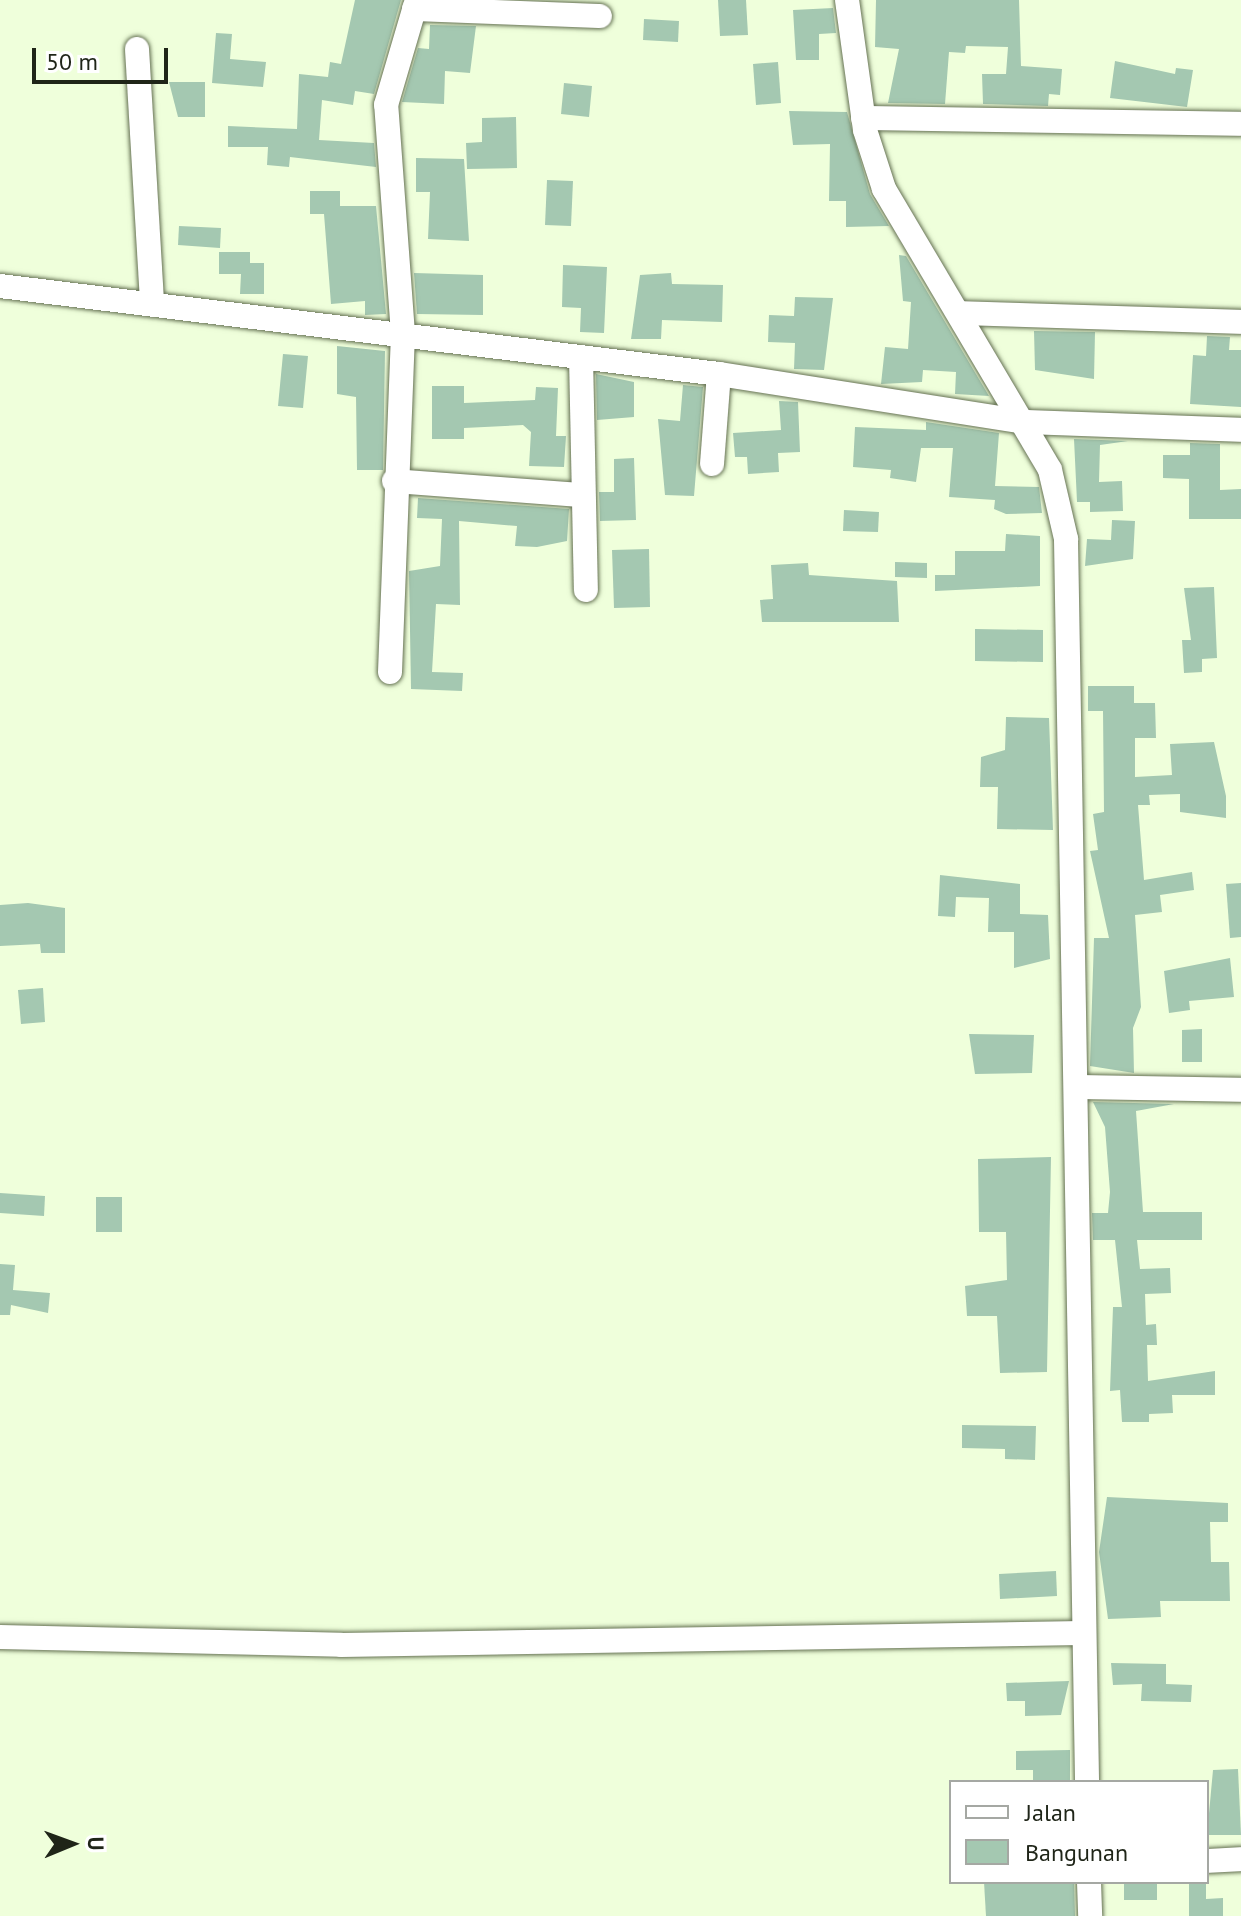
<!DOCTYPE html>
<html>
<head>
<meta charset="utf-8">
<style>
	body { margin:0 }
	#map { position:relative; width:1241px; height:1916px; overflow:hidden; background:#efffdb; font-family:"PT Sans",sans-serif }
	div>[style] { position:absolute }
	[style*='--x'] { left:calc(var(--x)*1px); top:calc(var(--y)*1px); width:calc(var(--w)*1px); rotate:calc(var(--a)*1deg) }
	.building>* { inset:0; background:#a4c8b1 }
	.roads { filter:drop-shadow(0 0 2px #657253) drop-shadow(0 0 2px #657253) }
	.minor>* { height:24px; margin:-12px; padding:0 12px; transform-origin:12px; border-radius:12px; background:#fff }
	span { translate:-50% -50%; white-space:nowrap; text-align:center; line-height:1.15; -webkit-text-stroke:6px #fff; paint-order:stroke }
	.legend { position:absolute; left:949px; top:1780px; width:260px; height:104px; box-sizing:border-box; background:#fff; border:2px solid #a5a8a3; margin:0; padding:10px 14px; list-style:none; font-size:24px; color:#1f2518 }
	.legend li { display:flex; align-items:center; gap:16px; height:40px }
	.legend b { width:40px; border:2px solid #a5a8a3 }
	.north { position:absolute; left:32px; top:1804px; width:80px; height:80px; -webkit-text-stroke:6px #fff; paint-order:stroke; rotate:89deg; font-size:22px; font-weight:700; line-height:32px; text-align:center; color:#1f2518 }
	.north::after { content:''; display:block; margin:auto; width:28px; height:36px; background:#1f2518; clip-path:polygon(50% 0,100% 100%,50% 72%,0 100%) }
	.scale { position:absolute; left:32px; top:48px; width:136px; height:36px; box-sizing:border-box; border:4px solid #1f2518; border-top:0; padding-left:10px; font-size:24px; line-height:28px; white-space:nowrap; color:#1f2518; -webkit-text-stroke:6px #fff; paint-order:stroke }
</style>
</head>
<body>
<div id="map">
	<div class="building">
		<div style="clip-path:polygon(355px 0,401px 0,374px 94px,355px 91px,353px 105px,322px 100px,319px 140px,374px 143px,376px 167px,290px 157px,289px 167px,267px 165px,268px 147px,228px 147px,228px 126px,297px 129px,299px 74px,328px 77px,330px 62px,341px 64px)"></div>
		<div style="clip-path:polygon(718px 0,746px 0,748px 35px,720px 36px)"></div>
		<div style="clip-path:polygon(876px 0,1019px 0,1021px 66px,1062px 69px,1060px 95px,1049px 94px,1048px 106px,983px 104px,982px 74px,1006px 74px,1008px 47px,966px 46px,965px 53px,949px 52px,945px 104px,888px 103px,899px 49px,875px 47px)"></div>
		<div style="clip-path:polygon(833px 8px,836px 33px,819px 34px,819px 60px,796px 60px,793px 10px)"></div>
		<div style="clip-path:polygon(644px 19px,679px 21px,678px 42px,643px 40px)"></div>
		<div style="clip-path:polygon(430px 25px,476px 26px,470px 73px,445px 71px,444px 104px,402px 102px,418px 48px,429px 49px)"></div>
		<div style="clip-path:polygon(216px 33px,232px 34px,230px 59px,266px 62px,263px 87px,212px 83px)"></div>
		<div style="clip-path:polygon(1115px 61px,1175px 74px,1176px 68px,1193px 70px,1187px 107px,1110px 98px)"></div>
		<div style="clip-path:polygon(778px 62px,781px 103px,756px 105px,753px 64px)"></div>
		<div style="clip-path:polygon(169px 82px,205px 82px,205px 117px,178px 117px)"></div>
		<div style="clip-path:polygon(564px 83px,592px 86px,589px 117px,561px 114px)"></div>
		<div style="clip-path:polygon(789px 111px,847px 112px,870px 194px,889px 226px,846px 227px,846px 201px,829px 201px,830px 144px,793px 145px)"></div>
		<div style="clip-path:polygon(516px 117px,517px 168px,467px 169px,466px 143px,482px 142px,482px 118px)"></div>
		<div style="clip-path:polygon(416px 158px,464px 159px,469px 241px,428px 239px,430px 192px,416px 192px)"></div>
		<div style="clip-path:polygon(547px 180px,573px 181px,571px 226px,545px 225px)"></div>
		<div style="clip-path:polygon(310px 191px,340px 191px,340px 206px,376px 206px,386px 314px,365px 315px,365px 301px,331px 304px,324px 214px,310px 214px)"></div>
		<div style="clip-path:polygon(179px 226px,221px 228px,220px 248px,178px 245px)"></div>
		<div style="clip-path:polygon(219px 252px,250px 252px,250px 263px,264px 263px,264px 294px,240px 294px,241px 274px,219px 274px)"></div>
		<div style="clip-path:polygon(899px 255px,906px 256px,989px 396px,955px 394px,956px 372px,923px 370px,922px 382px,881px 384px,885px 347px,908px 349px,911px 302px,903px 301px)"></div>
		<div style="clip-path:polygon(563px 265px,607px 267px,604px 333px,580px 332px,581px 308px,562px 307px)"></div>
		<div style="clip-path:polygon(414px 273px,483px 275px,483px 315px,417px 314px)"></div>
		<div style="clip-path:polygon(671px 273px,672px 284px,723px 285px,722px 322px,662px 320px,661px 339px,631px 339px,640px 275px)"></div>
		<div style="clip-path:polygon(795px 297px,833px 298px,824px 370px,794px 369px,795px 343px,768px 342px,769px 315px,794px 316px)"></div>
		<div style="clip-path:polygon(1034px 331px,1095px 332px,1094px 379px,1035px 370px)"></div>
		<div style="clip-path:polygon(1207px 336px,1230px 337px,1229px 350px,1241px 350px,1241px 407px,1190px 404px,1193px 355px,1206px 356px)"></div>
		<div style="clip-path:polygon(337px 346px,385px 351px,383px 470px,357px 470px,356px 397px,337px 394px)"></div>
		<div style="clip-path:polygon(283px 354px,308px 356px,303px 408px,278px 406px)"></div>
		<div style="clip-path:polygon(596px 374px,634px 382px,634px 417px,597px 420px)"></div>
		<div style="clip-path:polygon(683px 385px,703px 387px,694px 496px,665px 495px,658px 419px,680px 421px)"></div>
		<div style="clip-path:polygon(432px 386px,464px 386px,464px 403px,535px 400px,536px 387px,558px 388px,556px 436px,566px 436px,564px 467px,529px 466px,531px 432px,523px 425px,464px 428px,464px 439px,432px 439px)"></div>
		<div style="clip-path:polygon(779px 401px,798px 402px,800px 452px,778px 453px,779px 472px,748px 474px,747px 457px,735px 457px,733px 433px,781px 430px)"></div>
		<div style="clip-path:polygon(926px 422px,999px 433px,995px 486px,1039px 487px,1042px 513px,1006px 514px,994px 509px,995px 500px,949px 497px,953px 448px,921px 448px,916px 482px,890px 478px,891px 470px,853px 467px,855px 427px,926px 430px)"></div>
		<div style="clip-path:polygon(1074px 439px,1128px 441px,1100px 445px,1099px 482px,1122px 481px,1123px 511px,1090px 512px,1090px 502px,1077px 502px)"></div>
		<div style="clip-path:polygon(1190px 443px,1220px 444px,1220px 490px,1241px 489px,1241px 519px,1189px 519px,1189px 479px,1163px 478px,1163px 455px,1190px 455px)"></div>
		<div style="clip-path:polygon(634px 458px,636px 520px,600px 521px,599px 492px,614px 492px,614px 459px)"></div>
		<div style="clip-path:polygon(418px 498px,569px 509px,567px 541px,537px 547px,515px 546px,517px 526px,459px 521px,460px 605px,436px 604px,432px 672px,463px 673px,462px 691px,411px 689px,409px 571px,440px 566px,442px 519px,417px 518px)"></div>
		<div style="clip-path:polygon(844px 510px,879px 512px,878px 532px,843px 531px)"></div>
		<div style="clip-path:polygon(1112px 520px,1135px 521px,1133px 559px,1085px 566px,1087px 539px,1111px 540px)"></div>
		<div style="clip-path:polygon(1006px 534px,1040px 536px,1040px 586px,935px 591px,935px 575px,955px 575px,955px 551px,1005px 551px)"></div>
		<div style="clip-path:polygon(649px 549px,650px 607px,614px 608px,612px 550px)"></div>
		<div style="clip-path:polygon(895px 562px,927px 563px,927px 578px,895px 577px)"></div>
		<div style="clip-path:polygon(808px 563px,809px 575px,897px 581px,899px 622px,762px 622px,760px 600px,773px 599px,771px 565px)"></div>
		<div style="clip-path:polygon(1214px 587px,1217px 658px,1202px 659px,1202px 672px,1184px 673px,1182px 640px,1191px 640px,1184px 588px)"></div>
		<div style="clip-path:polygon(975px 629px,1043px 630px,1043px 662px,975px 661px)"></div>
		<div style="clip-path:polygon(1088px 686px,1134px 686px,1134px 703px,1155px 703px,1156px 738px,1135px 738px,1135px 777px,1172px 775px,1170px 744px,1214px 742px,1226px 796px,1226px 818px,1180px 812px,1180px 794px,1149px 795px,1150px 805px,1138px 805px,1144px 880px,1192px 872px,1194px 890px,1160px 895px,1162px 912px,1135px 915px,1141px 1007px,1133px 1028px,1134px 1073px,1090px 1066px,1094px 938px,1109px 938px,1090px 851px,1098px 850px,1093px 814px,1104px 812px,1103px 711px,1088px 711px)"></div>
		<div style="clip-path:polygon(1006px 717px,1049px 718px,1053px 830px,997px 829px,998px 787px,980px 787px,981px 757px,1005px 750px)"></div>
		<div style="clip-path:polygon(940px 875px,1020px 884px,1020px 914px,1048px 915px,1050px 959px,1014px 968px,1014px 932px,988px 932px,989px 898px,956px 897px,955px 917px,938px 916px)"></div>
		<div style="clip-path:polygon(1241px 883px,1241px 937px,1230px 938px,1226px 884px)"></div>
		<div style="clip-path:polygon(28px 903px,65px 908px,65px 953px,41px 953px,40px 944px,0 946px,0 905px)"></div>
		<div style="clip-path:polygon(1230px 958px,1234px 997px,1189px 1001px,1190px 1010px,1169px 1013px,1164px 971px)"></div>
		<div style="clip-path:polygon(43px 988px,45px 1022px,21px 1024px,18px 990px)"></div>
		<div style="clip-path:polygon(1202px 1029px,1202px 1062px,1182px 1062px,1182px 1030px)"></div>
		<div style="clip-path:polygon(969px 1034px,1034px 1035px,1032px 1073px,975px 1074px)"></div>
		<div style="clip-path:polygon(1093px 1102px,1174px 1104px,1136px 1111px,1143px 1212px,1202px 1212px,1202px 1240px,1137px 1240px,1140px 1269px,1170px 1268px,1171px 1293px,1145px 1294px,1146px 1325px,1156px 1324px,1157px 1345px,1147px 1345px,1148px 1381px,1215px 1371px,1215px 1395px,1172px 1395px,1173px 1413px,1149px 1414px,1149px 1422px,1122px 1422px,1120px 1390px,1110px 1391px,1113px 1307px,1122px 1307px,1115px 1240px,1093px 1240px,1092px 1213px,1108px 1213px,1110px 1192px,1105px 1127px)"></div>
		<div style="clip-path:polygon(1051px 1157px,1047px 1372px,1000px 1373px,997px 1316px,967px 1316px,965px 1286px,1007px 1280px,1006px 1232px,979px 1232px,978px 1159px)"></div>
		<div style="clip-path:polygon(0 1193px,45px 1196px,44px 1216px,0 1213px)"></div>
		<div style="clip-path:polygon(96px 1197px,122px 1197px,122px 1232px,96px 1232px)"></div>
		<div style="clip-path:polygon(0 1264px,15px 1265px,13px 1290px,50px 1293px,48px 1313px,11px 1305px,10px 1315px,0 1315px)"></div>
		<div style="clip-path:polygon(962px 1425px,1036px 1426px,1035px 1460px,1005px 1459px,1005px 1449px,962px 1448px)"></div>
		<div style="clip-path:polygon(1107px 1497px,1228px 1503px,1228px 1522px,1210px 1522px,1211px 1562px,1229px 1562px,1230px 1601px,1160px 1601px,1161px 1617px,1108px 1619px,1099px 1552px)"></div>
		<div style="clip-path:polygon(1056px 1571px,1057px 1596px,1000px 1599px,999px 1574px)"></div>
		<div style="clip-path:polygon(1111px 1663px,1166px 1664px,1166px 1684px,1192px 1685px,1191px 1702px,1141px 1701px,1142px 1684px,1113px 1685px)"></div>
		<div style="clip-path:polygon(1069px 1681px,1061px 1715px,1025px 1716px,1025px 1701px,1007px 1701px,1006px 1683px)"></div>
		<div style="clip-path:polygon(1070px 1750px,1070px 1782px,1033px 1782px,1033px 1770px,1016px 1770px,1016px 1751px)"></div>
		<div style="clip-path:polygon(1238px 1769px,1241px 1835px,1207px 1835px,1213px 1770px)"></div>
		<div style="clip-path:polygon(984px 1882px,1074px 1882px,1075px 1916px,986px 1916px)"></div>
		<div style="clip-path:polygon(1124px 1882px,1157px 1882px,1157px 1900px,1124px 1900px)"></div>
		<div style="clip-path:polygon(1189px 1882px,1206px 1882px,1206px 1899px,1223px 1898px,1223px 1916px,1189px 1916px)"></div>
	</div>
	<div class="roads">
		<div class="minor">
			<div style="--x:847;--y:0;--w:131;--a:82.1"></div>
			<div style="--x:865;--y:130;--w:62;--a:72.1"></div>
			<div style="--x:884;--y:189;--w:326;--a:59.4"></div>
			<div style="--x:1050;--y:470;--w:71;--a:76.9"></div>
			<div style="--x:1066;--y:539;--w:1243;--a:89.03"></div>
			<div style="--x:414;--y:9;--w:186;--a:2.2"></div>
			<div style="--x:137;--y:49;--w:255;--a:86.6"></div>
			<div style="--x:863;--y:118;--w:377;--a:0.9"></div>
			<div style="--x:0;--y:286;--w:724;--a:6.98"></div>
			<div style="--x:719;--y:374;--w:310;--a:8.9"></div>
			<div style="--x:1025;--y:422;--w:216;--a:2.1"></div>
			<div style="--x:959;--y:313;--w:282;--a:1.8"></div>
			<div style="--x:581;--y:357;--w:233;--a:88.8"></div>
			<div style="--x:712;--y:464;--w:90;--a:-85.6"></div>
			<div style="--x:394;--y:481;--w:188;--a:4.3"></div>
			<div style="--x:390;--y:672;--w:338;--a:-87.8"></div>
			<div style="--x:403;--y:334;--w:230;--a:-94.2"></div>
			<div style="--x:386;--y:105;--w:109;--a:-73.6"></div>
			<div style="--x:1077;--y:1087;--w:164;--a:1"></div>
			<div style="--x:0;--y:1637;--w:341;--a:1.3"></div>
			<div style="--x:341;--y:1645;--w:741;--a:-0.93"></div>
			<div style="--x:1207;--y:1861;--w:34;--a:-3"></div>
			<div style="--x:1089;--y:1882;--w:34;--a:88"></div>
		</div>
	</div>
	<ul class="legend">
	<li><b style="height:10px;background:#fff"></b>Jalan</li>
	<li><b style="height:22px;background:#a4c8b1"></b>Bangunan</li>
	</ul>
	<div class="north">U</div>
	<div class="scale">50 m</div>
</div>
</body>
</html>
